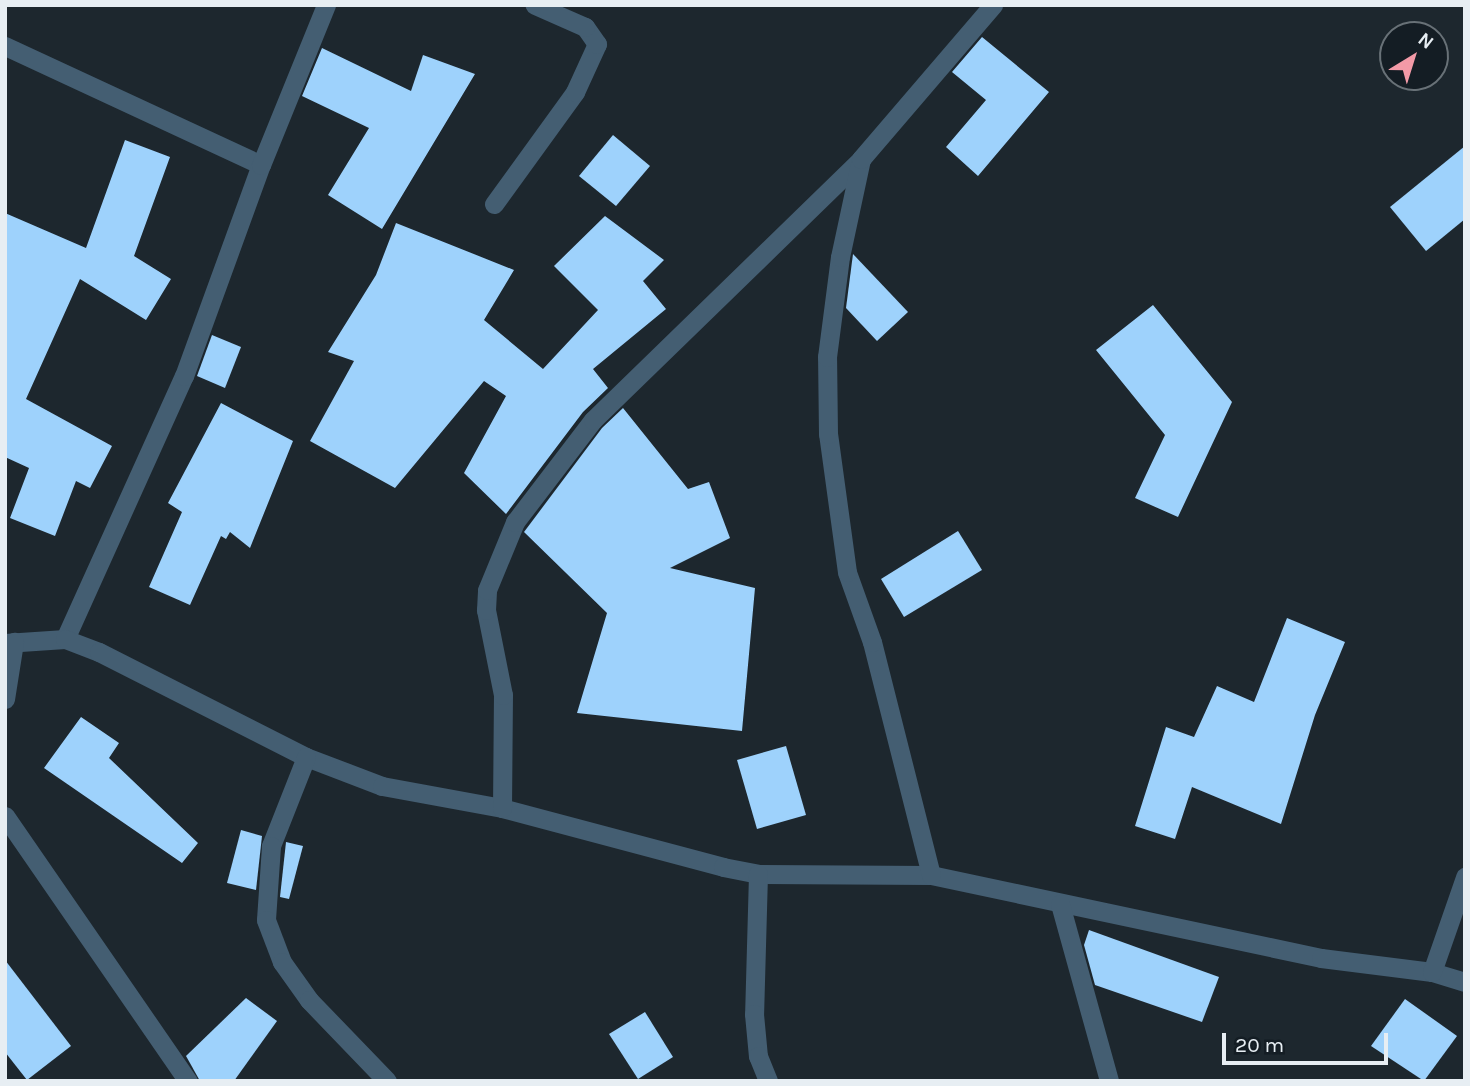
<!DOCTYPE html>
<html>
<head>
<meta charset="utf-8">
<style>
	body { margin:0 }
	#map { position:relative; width:1470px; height:1086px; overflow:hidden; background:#1d272e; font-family:Karla,sans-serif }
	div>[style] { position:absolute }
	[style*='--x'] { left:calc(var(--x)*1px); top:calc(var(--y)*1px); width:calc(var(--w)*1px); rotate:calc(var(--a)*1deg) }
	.building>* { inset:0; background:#9ed2fc }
	.minor>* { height:19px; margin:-9.5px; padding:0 9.5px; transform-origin:9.5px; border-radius:9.5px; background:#445e72 }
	span { translate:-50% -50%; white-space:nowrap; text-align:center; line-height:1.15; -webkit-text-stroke:7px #141d24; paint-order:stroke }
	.frame { position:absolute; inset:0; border:7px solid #e7eef3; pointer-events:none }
	.north { position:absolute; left:1379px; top:21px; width:70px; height:70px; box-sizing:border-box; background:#141d24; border:2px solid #687177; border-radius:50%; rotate:38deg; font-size:19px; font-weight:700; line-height:28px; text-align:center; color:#e7eef3 }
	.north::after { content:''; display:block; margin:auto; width:24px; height:32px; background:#f39aa7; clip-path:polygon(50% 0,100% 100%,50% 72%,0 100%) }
	.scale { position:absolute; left:1222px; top:1033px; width:166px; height:32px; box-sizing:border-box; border:4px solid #e7eef3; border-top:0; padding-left:9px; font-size:21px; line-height:24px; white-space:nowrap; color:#e7eef3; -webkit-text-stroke:5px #141d24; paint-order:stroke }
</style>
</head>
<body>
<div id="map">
	<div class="building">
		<div style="clip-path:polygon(982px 37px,1049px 92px,978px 176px,946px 147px,986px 100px,952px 72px)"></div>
		<div style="clip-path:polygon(322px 48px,411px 91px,423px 55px,475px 74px,382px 229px,328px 195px,369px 128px,302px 96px)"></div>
		<div style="clip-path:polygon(613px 135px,650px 166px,616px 206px,579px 176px)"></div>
		<div style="clip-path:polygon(125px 140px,170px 157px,134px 256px,171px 279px,146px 320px,80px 279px,26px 399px,112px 446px,90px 488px,76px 481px,55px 536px,10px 518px,29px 468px,5px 457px,5px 213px,86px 248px)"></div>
		<div style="clip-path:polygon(1465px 146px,1465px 219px,1426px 251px,1390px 207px)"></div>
		<div style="clip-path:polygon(605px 216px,664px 260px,643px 281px,666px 309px,593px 369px,608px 388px,583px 412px,506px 514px,464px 473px,506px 396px,484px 381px,395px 488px,310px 441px,354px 361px,328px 352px,376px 275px,396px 223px,514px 270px,484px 320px,543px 369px,598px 310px,554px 266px)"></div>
		<div style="clip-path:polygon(853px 254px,908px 312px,877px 341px,846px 308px)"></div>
		<div style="clip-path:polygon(1153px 305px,1232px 402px,1178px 517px,1135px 498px,1165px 435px,1096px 350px)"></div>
		<div style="clip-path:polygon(212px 335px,241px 347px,225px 388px,197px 376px)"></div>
		<div style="clip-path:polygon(221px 403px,293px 441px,250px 548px,230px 532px,226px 539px,221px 536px,190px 605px,149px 587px,182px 512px,168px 503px)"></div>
		<div style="clip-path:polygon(623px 408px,688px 489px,709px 482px,730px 538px,670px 568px,755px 588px,742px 731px,577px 713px,607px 613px,524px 532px,602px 428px)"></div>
		<div style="clip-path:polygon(958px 531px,982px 570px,904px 617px,881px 579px)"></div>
		<div style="clip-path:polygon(1287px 618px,1345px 642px,1315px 715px,1281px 824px,1192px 787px,1175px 839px,1135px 826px,1166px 727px,1194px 737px,1217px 686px,1254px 702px)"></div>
		<div style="clip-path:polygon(81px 717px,119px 743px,109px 758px,198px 843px,182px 863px,44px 768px)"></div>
		<div style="clip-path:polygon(786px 746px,806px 815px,757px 829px,737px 760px)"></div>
		<div style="clip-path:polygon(241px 830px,262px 836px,256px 890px,227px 883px)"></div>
		<div style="clip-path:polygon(286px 842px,303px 846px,289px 899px,280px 897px)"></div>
		<div style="clip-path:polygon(1089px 930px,1219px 977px,1202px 1022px,1095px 985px,1084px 945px)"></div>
		<div style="clip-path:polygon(5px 960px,71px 1046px,27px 1080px,5px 1052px)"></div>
		<div style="clip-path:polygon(246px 998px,277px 1021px,234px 1081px,200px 1081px,186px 1056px)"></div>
		<div style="clip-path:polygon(1405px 999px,1457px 1036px,1424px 1081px,1371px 1046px)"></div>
		<div style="clip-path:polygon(645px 1012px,673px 1057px,638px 1079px,609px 1034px)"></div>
	</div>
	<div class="minor">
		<div style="--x:5;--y:46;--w:282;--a:24.9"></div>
		<div style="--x:494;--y:204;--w:138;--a:-54.1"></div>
		<div style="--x:575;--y:92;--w:53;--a:-65.4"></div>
		<div style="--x:597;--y:44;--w:21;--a:-125"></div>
		<div style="--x:585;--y:27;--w:55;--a:-156.3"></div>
		<div style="--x:65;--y:639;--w:289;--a:-65.7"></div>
		<div style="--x:184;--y:376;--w:225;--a:-70"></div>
		<div style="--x:261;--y:165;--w:173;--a:-67.9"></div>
		<div style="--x:5;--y:643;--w:60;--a:-3.8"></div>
		<div style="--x:65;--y:639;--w:36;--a:21"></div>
		<div style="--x:99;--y:652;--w:232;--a:26.9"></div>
		<div style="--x:306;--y:757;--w:81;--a:20.9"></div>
		<div style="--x:382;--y:786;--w:122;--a:10.4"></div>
		<div style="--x:502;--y:808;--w:229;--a:14.9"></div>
		<div style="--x:723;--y:867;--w:36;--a:11"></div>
		<div style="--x:758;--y:874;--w:173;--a:0.3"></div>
		<div style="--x:931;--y:875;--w:399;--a:12"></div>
		<div style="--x:1321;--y:958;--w:112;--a:7.2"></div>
		<div style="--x:1432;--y:972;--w:34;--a:17"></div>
		<div style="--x:5;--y:699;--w:58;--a:-81"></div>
		<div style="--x:306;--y:757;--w:96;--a:111.5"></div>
		<div style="--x:271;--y:846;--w:74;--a:93.9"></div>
		<div style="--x:266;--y:920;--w:45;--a:69.1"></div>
		<div style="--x:282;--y:962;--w:47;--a:54.6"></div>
		<div style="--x:309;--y:1000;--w:112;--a:46.1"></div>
		<div style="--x:502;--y:808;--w:113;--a:-89.5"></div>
		<div style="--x:503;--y:695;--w:87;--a:-101.3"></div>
		<div style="--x:486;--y:610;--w:20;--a:-87"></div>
		<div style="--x:487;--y:590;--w:74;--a:-67.6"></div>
		<div style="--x:515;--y:522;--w:128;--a:-52.6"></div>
		<div style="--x:593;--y:420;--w:374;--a:-44.2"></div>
		<div style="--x:5;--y:816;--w:322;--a:55.4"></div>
		<div style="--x:758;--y:874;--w:140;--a:91.6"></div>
		<div style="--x:754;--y:1014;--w:42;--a:84.6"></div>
		<div style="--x:758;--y:1056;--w:27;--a:68"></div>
		<div style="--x:931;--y:875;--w:240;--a:-104.2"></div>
		<div style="--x:872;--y:642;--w:74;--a:-109.7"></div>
		<div style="--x:847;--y:572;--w:139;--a:-97.8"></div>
		<div style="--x:828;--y:434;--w:77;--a:-90.7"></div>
		<div style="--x:827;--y:357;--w:101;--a:-82.6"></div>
		<div style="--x:840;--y:257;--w:100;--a:-77.9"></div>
		<div style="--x:861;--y:159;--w:203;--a:-49.4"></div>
		<div style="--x:1060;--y:904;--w:184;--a:74.5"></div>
		<div style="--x:1432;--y:972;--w:101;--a:-70.8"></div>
	</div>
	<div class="frame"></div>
	<div class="north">N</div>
	<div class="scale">20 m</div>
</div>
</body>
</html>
